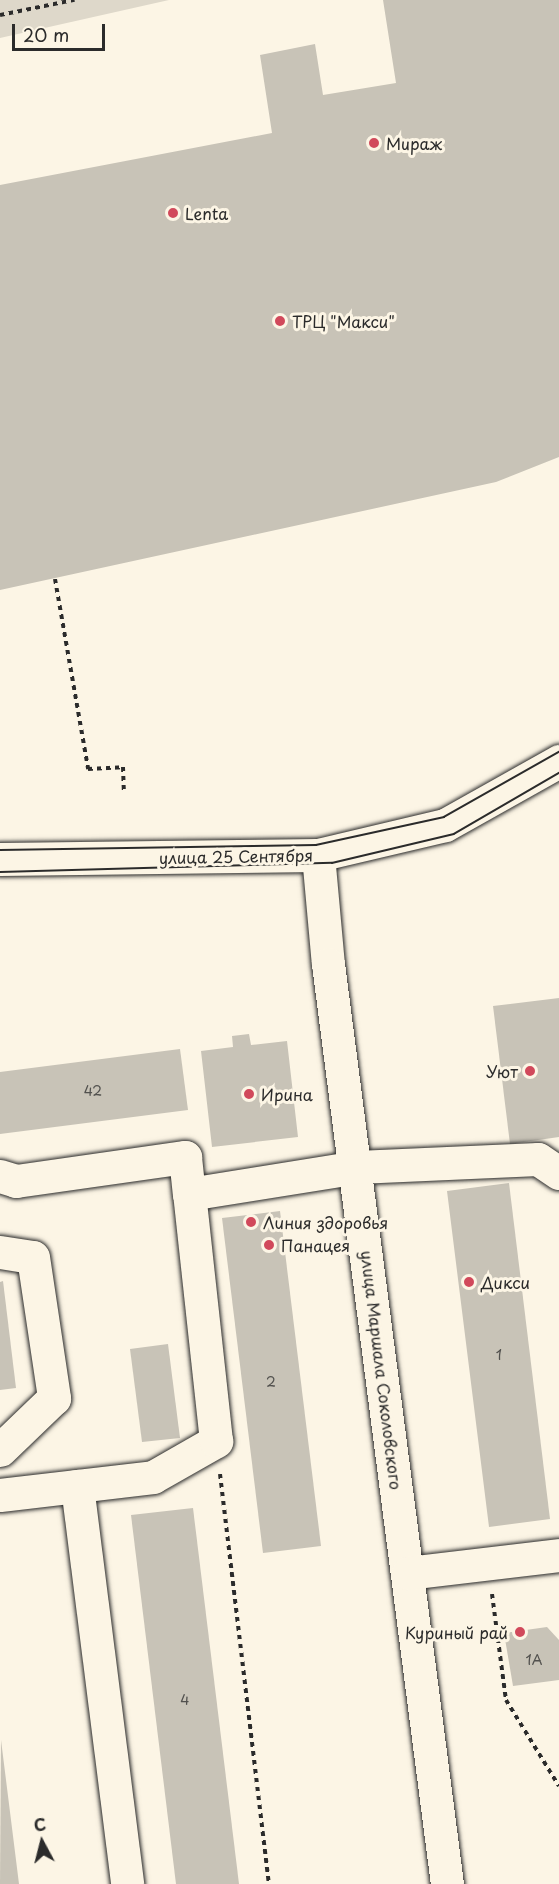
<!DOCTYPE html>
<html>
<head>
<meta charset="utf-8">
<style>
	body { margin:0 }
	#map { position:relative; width:559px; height:1884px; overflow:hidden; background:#fcf5e5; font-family:"Playpen Sans",sans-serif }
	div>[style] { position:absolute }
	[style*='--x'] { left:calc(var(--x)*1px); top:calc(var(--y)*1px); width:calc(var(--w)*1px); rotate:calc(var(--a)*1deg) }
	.green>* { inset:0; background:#ded8ca }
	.building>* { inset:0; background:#c8c3b7 }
	.path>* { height:4px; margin-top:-2px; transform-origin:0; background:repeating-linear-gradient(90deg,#2b2b2b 0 4.5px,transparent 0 9px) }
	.roads { filter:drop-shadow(0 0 2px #2b2b2b) drop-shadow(0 0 2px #2b2b2b) }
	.minor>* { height:33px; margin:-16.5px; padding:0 16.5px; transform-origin:16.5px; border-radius:16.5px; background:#fcf5e5 }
	.major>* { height:33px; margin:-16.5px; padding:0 16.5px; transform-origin:16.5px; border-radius:16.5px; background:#fcf5e5 }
	.tram>* { height:1.5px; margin:-0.75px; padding:0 0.75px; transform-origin:0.75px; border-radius:0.75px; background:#2b2b2b }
	.dots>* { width:16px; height:16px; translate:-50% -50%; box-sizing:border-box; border:3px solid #fcf5e5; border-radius:50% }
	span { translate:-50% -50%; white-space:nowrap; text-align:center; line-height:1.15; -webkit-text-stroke:6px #fcf5e5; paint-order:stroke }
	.number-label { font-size:14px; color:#52514e }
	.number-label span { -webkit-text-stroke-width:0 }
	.poi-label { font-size:16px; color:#2b2b2b }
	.left { translate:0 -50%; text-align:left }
	.right { translate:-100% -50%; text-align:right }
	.street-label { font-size:16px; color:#2b2b2b }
	.north { position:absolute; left:12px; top:1812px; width:60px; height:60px; -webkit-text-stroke:4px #fcf5e5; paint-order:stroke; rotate:353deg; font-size:16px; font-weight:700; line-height:24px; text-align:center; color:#2b2b2b }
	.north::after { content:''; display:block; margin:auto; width:21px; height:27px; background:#2b2b2b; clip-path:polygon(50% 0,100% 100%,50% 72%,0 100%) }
	.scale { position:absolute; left:12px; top:24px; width:93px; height:27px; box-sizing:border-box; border:3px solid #2b2b2b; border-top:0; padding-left:8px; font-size:18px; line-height:21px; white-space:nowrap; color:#2b2b2b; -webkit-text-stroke:4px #fcf5e5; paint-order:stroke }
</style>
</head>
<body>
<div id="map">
	<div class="green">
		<div style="clip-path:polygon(0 0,169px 0,0 38px)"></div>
	</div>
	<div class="building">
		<div style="clip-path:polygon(383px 0,559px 0,559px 457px,496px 482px,0 590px,0 185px,272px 133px,260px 55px,315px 44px,323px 95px,396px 83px)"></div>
		<div style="clip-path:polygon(559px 998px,559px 1137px,510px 1144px,493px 1006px)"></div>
		<div style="clip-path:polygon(249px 1034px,251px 1045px,287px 1041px,298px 1137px,212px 1147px,201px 1051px,233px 1047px,232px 1036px)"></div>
		<div style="clip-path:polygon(180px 1049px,188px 1110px,0 1134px,0 1072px)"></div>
		<div style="clip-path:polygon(509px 1183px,550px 1519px,489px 1527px,447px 1191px)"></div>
		<div style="clip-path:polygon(280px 1211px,321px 1546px,263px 1553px,222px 1218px)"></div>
		<div style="clip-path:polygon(3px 1281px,16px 1388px,0 1390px,0 1282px)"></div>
		<div style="clip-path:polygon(168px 1344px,180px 1438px,142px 1442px,130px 1349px)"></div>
		<div style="clip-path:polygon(193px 1508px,239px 1884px,176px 1884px,131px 1515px)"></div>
		<div style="clip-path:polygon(547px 1627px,559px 1640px,559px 1680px,513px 1686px,504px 1633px)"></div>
		<div style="clip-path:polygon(1px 1740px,19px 1884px,0 1884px)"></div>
	</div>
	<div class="path">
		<div style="--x:0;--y:15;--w:76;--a:-11.5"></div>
		<div style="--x:55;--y:579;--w:193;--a:80.1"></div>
		<div style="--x:88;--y:769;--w:35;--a:-3"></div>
		<div style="--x:123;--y:767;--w:24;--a:88"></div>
		<div style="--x:220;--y:1474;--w:413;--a:83.2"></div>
		<div style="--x:492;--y:1594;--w:107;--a:82.5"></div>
		<div style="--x:506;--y:1700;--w:101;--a:58.4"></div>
	</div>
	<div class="roads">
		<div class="minor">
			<div style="--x:318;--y:855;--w:109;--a:84.8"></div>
			<div style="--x:328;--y:964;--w:928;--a:82.63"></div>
			<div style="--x:0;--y:1176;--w:17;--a:17"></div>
			<div style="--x:16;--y:1181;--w:171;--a:-8.1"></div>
			<div style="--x:185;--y:1157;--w:37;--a:84"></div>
			<div style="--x:0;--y:1252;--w:33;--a:9"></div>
			<div style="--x:33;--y:1257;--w:143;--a:81.5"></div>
			<div style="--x:54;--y:1398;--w:75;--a:136.1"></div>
			<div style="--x:77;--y:1486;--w:401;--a:82.8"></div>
			<div style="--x:0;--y:1495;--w:154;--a:-6.7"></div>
			<div style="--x:153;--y:1477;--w:73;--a:-29.7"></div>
			<div style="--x:216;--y:1441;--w:248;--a:-96.2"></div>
			<div style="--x:189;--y:1194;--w:170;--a:-9.1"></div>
			<div style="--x:357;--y:1167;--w:181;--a:-2.5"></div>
			<div style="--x:538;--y:1159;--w:25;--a:34"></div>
			<div style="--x:408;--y:1573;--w:152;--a:-6.8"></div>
		</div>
		<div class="major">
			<div style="--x:0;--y:859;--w:318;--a:-0.7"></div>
			<div style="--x:318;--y:855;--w:130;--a:-13.3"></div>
			<div style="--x:445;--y:825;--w:131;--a:-29.3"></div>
		</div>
	</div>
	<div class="tram">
		<div style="--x:0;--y:850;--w:316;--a:-0.9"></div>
		<div style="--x:316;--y:845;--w:131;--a:-12.3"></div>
		<div style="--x:444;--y:817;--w:132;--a:-29.5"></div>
		<div style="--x:0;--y:872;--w:332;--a:-1.6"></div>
		<div style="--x:332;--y:863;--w:125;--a:-13.4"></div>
		<div style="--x:454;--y:834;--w:121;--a:-30.2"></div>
	</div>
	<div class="dots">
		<div style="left:374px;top:143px;background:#d1495b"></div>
		<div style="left:173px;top:213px;background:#d1495b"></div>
		<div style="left:280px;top:321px;background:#d1495b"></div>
		<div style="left:530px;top:1071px;background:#d1495b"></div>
		<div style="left:249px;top:1094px;background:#d1495b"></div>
		<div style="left:251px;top:1222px;background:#d1495b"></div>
		<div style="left:269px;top:1245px;background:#d1495b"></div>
		<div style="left:469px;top:1282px;background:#d1495b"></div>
		<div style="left:520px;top:1632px;background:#d1495b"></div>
	</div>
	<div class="number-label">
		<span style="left:93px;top:1091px">42</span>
		<span style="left:499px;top:1355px">1</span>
		<span style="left:271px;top:1382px">2</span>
		<span style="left:534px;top:1660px">1А</span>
		<span style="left:185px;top:1700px">4</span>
	</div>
	<div class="poi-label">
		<span class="left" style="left:386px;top:143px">Мираж</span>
		<span class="left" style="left:185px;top:213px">Lenta</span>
		<span class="left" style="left:292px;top:321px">ТРЦ "Макси"</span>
		<span class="right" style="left:518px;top:1071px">Уют</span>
		<span class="left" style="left:261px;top:1094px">Ирина</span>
		<span class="left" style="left:263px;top:1222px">Линия здоровья</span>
		<span class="left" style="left:281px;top:1245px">Панацея</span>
		<span class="left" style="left:481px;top:1282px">Дикси</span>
		<span class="right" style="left:508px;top:1632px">Куриный рай</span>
	</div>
	<div class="street-label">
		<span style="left:236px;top:856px;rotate:-1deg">улица 25 Сентября</span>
		<span style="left:382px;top:1370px;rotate:83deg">улица Маршала Соколовского</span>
	</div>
	<div class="north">С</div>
	<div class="scale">20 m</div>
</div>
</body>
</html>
